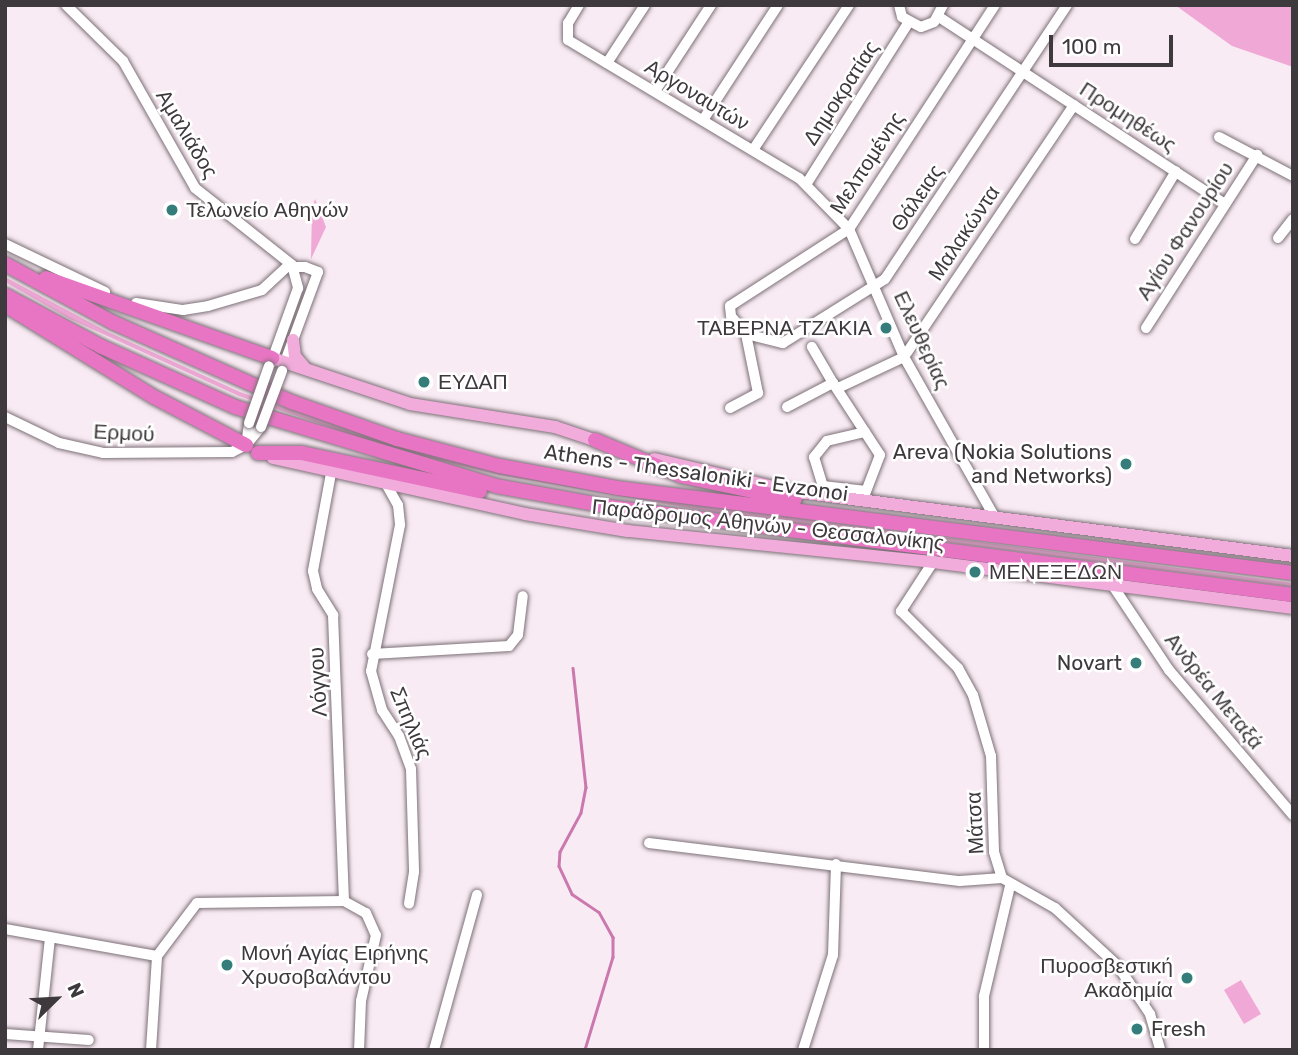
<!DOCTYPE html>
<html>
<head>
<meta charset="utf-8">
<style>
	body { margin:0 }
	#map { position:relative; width:1298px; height:1055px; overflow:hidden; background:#f9ebf3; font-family:Rubik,sans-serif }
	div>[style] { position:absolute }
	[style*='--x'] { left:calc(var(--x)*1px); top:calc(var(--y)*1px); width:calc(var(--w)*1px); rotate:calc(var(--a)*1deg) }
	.green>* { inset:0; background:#f0a8d6 }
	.stream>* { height:2.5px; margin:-1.25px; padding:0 1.25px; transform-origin:1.25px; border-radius:1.25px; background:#ca78ad }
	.roads { filter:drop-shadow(0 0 2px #7c7077) drop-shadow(0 0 2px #7c7077) }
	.minor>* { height:10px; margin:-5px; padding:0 5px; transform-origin:5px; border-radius:5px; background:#fff }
	.major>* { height:12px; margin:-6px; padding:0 6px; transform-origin:6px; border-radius:6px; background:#f1acdb }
	.highway>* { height:14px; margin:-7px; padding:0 7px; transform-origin:7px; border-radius:7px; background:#e875c3 }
	.bridges { filter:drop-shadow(0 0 2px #7c7077) drop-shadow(0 0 2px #7c7077) }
	.minor-bridge>* { height:10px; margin:-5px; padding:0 5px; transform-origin:5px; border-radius:5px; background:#fff }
	.dots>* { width:19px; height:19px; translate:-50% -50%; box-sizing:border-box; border:4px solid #fff; border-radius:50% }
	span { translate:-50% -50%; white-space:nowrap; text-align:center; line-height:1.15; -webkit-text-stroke:5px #fff; paint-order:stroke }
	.street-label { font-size:21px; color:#3e393c }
	.poi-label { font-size:21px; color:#3e393c }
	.left { translate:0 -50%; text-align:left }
	.right { translate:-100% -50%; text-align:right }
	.frame { position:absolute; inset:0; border:7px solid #3e393c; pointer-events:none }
	.north { position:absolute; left:21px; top:964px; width:70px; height:70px; -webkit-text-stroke:5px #fff; paint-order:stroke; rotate:66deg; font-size:19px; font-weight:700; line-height:28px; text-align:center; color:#3e393c }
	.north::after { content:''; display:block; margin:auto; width:24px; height:32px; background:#3e393c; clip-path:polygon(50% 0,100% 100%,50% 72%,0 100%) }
	.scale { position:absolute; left:1049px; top:35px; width:124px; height:32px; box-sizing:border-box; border:4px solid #3e393c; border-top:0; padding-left:9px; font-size:21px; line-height:24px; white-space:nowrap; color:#3e393c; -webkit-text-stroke:5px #fff; paint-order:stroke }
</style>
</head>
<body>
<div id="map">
	<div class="green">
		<div style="clip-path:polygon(1175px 5px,1293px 5px,1293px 67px,1232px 46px)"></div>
		<div style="clip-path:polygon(315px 199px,326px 227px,311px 259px,312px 210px)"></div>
		<div style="clip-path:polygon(5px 277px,108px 332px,240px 392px,396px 445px,500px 471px,615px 494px,1293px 583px,1293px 587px,718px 513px,499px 475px,396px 450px,239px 396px,70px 319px,5px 282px)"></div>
		<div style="clip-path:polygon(1241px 980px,1261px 1014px,1244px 1024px,1224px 990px)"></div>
	</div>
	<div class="stream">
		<div style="--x:573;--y:668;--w:120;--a:83.8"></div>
		<div style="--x:586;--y:787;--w:26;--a:101"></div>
		<div style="--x:581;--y:813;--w:44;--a:118.3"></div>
		<div style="--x:560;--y:852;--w:14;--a:94"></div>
		<div style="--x:559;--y:866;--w:31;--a:65"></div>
		<div style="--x:572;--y:894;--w:32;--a:34"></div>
		<div style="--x:599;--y:912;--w:29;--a:61"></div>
		<div style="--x:613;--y:937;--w:20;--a:90"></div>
		<div style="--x:613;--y:957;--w:97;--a:106.8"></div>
	</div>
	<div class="roads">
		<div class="minor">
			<div style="--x:66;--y:5;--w:80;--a:44.5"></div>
			<div style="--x:123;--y:61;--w:146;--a:60.4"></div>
			<div style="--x:195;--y:188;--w:124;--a:38.4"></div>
			<div style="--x:292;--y:265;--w:24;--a:75"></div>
			<div style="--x:298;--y:288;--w:80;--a:109.8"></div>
			<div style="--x:579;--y:5;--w:21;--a:121"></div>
			<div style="--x:568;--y:23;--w:17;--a:90"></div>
			<div style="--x:568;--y:40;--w:269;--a:30.9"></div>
			<div style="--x:799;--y:178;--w:71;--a:45.6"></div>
			<div style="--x:849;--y:229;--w:139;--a:66.7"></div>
			<div style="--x:904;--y:357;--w:185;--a:60.5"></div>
			<div style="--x:899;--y:5;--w:12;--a:76"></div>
			<div style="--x:902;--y:17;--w:21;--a:28"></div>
			<div style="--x:921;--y:27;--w:14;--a:-21"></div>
			<div style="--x:934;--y:22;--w:19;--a:-62"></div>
			<div style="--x:939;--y:17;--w:342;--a:33.2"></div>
			<div style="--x:607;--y:63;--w:69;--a:-56.8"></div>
			<div style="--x:655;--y:91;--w:103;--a:-56.9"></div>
			<div style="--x:703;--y:120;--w:137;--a:-56.9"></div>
			<div style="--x:1219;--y:137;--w:84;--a:27.8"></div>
			<div style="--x:753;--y:150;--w:174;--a:-56.5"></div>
			<div style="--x:807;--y:183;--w:189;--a:-57.7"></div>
			<div style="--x:1278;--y:238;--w:24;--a:-52"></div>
			<div style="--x:1135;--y:239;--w:79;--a:-58.9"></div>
			<div style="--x:5;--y:244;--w:111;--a:25.6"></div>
			<div style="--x:136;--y:303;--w:48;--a:8.5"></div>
			<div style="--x:183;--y:310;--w:25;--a:-9"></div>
			<div style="--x:208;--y:306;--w:56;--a:-16.5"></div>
			<div style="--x:262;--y:290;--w:34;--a:-43"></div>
			<div style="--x:287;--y:267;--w:18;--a:0"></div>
			<div style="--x:305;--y:267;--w:14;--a:21"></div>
			<div style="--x:318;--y:272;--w:101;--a:110.2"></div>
			<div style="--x:1146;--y:328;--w:206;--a:-57.3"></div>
			<div style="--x:746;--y:334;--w:38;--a:14"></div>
			<div style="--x:783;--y:343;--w:120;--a:-32.1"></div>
			<div style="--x:885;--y:279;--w:329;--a:-56.4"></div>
			<div style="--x:833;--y:383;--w:86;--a:56.9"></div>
			<div style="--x:880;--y:455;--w:42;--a:111"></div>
			<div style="--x:838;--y:388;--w:73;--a:-25.2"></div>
			<div style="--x:904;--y:357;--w:304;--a:-56"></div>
			<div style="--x:787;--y:407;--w:52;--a:-27.6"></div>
			<div style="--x:833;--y:383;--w:42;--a:-120.3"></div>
			<div style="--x:730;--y:408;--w:32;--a:-28"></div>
			<div style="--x:758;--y:393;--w:60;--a:-101.5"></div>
			<div style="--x:746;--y:334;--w:23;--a:-130"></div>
			<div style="--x:731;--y:316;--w:10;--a:-96"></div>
			<div style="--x:730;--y:306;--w:142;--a:-32.9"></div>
			<div style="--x:849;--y:229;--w:267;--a:-56.9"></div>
			<div style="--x:5;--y:417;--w:60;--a:25.7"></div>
			<div style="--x:59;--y:443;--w:45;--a:12.8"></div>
			<div style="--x:103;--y:453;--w:129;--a:-0.4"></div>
			<div style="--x:232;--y:452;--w:16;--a:-27"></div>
			<div style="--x:246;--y:445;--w:23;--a:-50"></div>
			<div style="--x:865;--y:432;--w:39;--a:167"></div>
			<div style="--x:827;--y:441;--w:21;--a:129"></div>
			<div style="--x:814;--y:457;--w:30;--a:73"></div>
			<div style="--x:823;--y:486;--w:43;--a:6.6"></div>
			<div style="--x:246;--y:445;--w:22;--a:-82"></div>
			<div style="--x:332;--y:468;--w:105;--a:100.5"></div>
			<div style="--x:313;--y:571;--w:18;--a:77"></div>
			<div style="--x:317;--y:589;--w:31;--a:58"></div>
			<div style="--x:333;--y:615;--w:286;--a:87.8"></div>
			<div style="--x:384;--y:480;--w:29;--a:61"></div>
			<div style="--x:398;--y:505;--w:20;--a:84"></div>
			<div style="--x:400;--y:525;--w:149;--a:101.2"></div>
			<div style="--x:371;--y:671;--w:41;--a:74.2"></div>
			<div style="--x:382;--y:710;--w:31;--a:57"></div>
			<div style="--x:399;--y:736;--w:35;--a:70"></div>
			<div style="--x:411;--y:769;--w:103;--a:88.3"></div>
			<div style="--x:414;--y:872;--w:32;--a:99"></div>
			<div style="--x:933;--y:562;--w:59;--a:123.1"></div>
			<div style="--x:901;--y:611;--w:81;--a:45"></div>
			<div style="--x:958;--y:668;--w:31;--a:61"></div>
			<div style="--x:973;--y:695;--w:64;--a:73.6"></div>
			<div style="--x:991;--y:756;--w:96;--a:88.2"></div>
			<div style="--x:994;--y:852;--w:27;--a:73"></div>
			<div style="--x:1002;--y:878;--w:61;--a:29.5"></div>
			<div style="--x:1055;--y:908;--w:86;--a:42.6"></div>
			<div style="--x:1118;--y:966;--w:58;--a:56.3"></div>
			<div style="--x:1150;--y:1014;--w:37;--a:74"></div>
			<div style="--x:1113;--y:586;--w:101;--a:56.3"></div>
			<div style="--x:1169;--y:670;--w:191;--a:49.5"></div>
			<div style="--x:372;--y:654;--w:137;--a:-3.3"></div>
			<div style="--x:509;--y:646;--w:14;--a:-51"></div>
			<div style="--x:518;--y:635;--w:39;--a:-83"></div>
			<div style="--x:649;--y:843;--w:313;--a:7"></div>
			<div style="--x:960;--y:881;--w:42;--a:-4.1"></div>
			<div style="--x:5;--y:929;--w:154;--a:10.1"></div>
			<div style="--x:157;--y:956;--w:66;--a:-53"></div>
			<div style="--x:197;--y:903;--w:147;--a:-0.8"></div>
			<div style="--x:344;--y:901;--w:25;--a:29"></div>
			<div style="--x:366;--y:913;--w:24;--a:66"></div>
			<div style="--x:376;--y:935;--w:68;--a:102.8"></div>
			<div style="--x:361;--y:1001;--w:49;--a:92.3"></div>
			<div style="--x:5;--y:1034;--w:84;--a:4.1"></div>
			<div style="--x:38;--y:1050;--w:113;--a:-83.9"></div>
			<div style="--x:151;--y:1050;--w:94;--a:-86.3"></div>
			<div style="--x:434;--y:1050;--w:161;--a:-74.5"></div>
			<div style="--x:803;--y:1050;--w:100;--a:-72.5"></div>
			<div style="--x:833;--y:955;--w:91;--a:-88.1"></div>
			<div style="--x:984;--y:1050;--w:54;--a:-90"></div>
			<div style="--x:984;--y:996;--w:113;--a:-76.7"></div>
		</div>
		<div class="major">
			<div style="--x:293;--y:340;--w:16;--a:83"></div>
			<div style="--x:295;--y:356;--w:16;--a:50"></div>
			<div style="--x:272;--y:358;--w:145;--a:18.4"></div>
			<div style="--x:410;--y:404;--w:147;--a:9"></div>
			<div style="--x:555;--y:427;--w:51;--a:18.4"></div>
			<div style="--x:273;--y:458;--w:258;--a:12.5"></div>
			<div style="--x:525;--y:514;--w:104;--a:9.4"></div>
			<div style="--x:628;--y:531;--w:307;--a:5.8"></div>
			<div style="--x:933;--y:562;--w:363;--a:7.3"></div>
			<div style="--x:654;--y:459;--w:140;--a:13.2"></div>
			<div style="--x:790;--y:491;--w:507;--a:7.36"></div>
		</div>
		<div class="highway">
			<div style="--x:5;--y:264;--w:122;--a:28.5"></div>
			<div style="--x:112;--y:322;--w:197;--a:24"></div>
			<div style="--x:292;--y:402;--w:111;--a:19.4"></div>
			<div style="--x:397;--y:439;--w:106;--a:14.7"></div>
			<div style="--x:500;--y:466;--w:119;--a:10.6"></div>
			<div style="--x:617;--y:488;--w:681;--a:7.17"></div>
			<div style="--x:46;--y:278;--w:240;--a:19.5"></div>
			<div style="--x:5;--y:295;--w:108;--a:28.2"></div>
			<div style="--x:100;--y:346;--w:148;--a:24.3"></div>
			<div style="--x:235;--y:407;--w:273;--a:16.8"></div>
			<div style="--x:496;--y:486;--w:117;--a:10.3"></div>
			<div style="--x:611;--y:507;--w:688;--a:7.35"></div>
			<div style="--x:5;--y:305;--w:175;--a:31.7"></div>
			<div style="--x:154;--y:397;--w:104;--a:27.6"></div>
			<div style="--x:595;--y:440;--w:93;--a:22.7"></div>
			<div style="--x:681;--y:476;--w:116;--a:11.9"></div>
			<div style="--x:258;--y:453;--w:44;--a:0"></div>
			<div style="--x:302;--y:453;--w:182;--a:12.1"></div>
		</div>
	</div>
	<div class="bridges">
		<div class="minor-bridge">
			<div style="--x:249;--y:423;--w:60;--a:-70.7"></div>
			<div style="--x:261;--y:427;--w:60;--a:-69.4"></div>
		</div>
	</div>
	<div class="dots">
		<div style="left:172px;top:210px;background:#357d7a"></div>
		<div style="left:886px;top:328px;background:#357d7a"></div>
		<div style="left:424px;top:382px;background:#357d7a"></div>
		<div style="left:1126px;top:464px;background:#357d7a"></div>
		<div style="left:975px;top:572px;background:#357d7a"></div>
		<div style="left:1136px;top:663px;background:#357d7a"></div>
		<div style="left:227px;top:965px;background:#357d7a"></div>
		<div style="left:1187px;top:978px;background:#357d7a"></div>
		<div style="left:1137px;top:1029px;background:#357d7a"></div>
	</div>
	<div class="street-label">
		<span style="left:841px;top:93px;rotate:-57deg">Δημοκρατίας</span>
		<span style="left:697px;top:95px;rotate:31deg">Αργοναυτών</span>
		<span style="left:1128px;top:117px;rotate:33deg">Προμηθέως</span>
		<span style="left:187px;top:134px;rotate:59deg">Αμαλιάδος</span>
		<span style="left:867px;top:163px;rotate:-57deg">Μελπομένης</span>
		<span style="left:917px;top:198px;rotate:-56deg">Θάλειας</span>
		<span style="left:1185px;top:231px;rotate:-57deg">Αγίου Φανουρίου</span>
		<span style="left:964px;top:233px;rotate:-56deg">Μαλακώντα</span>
		<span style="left:922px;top:340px;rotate:65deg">Ελευθερίας</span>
		<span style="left:124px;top:433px;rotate:3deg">Ερμού</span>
		<span style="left:696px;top:473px;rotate:8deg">Athens - Thessaloniki - Evzonoi</span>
		<span style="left:768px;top:525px;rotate:6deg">Παράδρομος Αθηνών - Θεσσαλονίκης</span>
		<span style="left:318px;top:682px;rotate:-93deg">Λόγγου</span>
		<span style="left:1214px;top:691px;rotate:51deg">Ανδρέα Μεταξά</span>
		<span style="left:411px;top:723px;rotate:67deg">Σπηλιάς</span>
		<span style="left:975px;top:823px;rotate:-93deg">Μάτσα</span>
	</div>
	<div class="poi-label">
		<span class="left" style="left:186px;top:210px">Τελωνείο Αθηνών</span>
		<span class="right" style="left:872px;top:328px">ΤΑΒΕΡΝΑ ΤΖΑΚΙΑ</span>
		<span class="left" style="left:438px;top:382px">ΕΥΔΑΠ</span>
		<span class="right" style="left:1112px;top:464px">Areva (Nokia Solutions<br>and Networks)</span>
		<span class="left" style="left:989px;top:572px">ΜΕΝΕΞΕΔΩΝ</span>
		<span class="right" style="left:1122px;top:663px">Novart</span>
		<span class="left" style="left:241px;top:965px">Μονή Αγίας Ειρήνης<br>Χρυσοβαλάντου</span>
		<span class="right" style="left:1173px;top:978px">Πυροσβεστική<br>Ακαδημία</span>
		<span class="left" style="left:1151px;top:1029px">Fresh</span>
	</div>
	<div class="frame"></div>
	<div class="north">N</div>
	<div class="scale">100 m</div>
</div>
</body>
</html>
